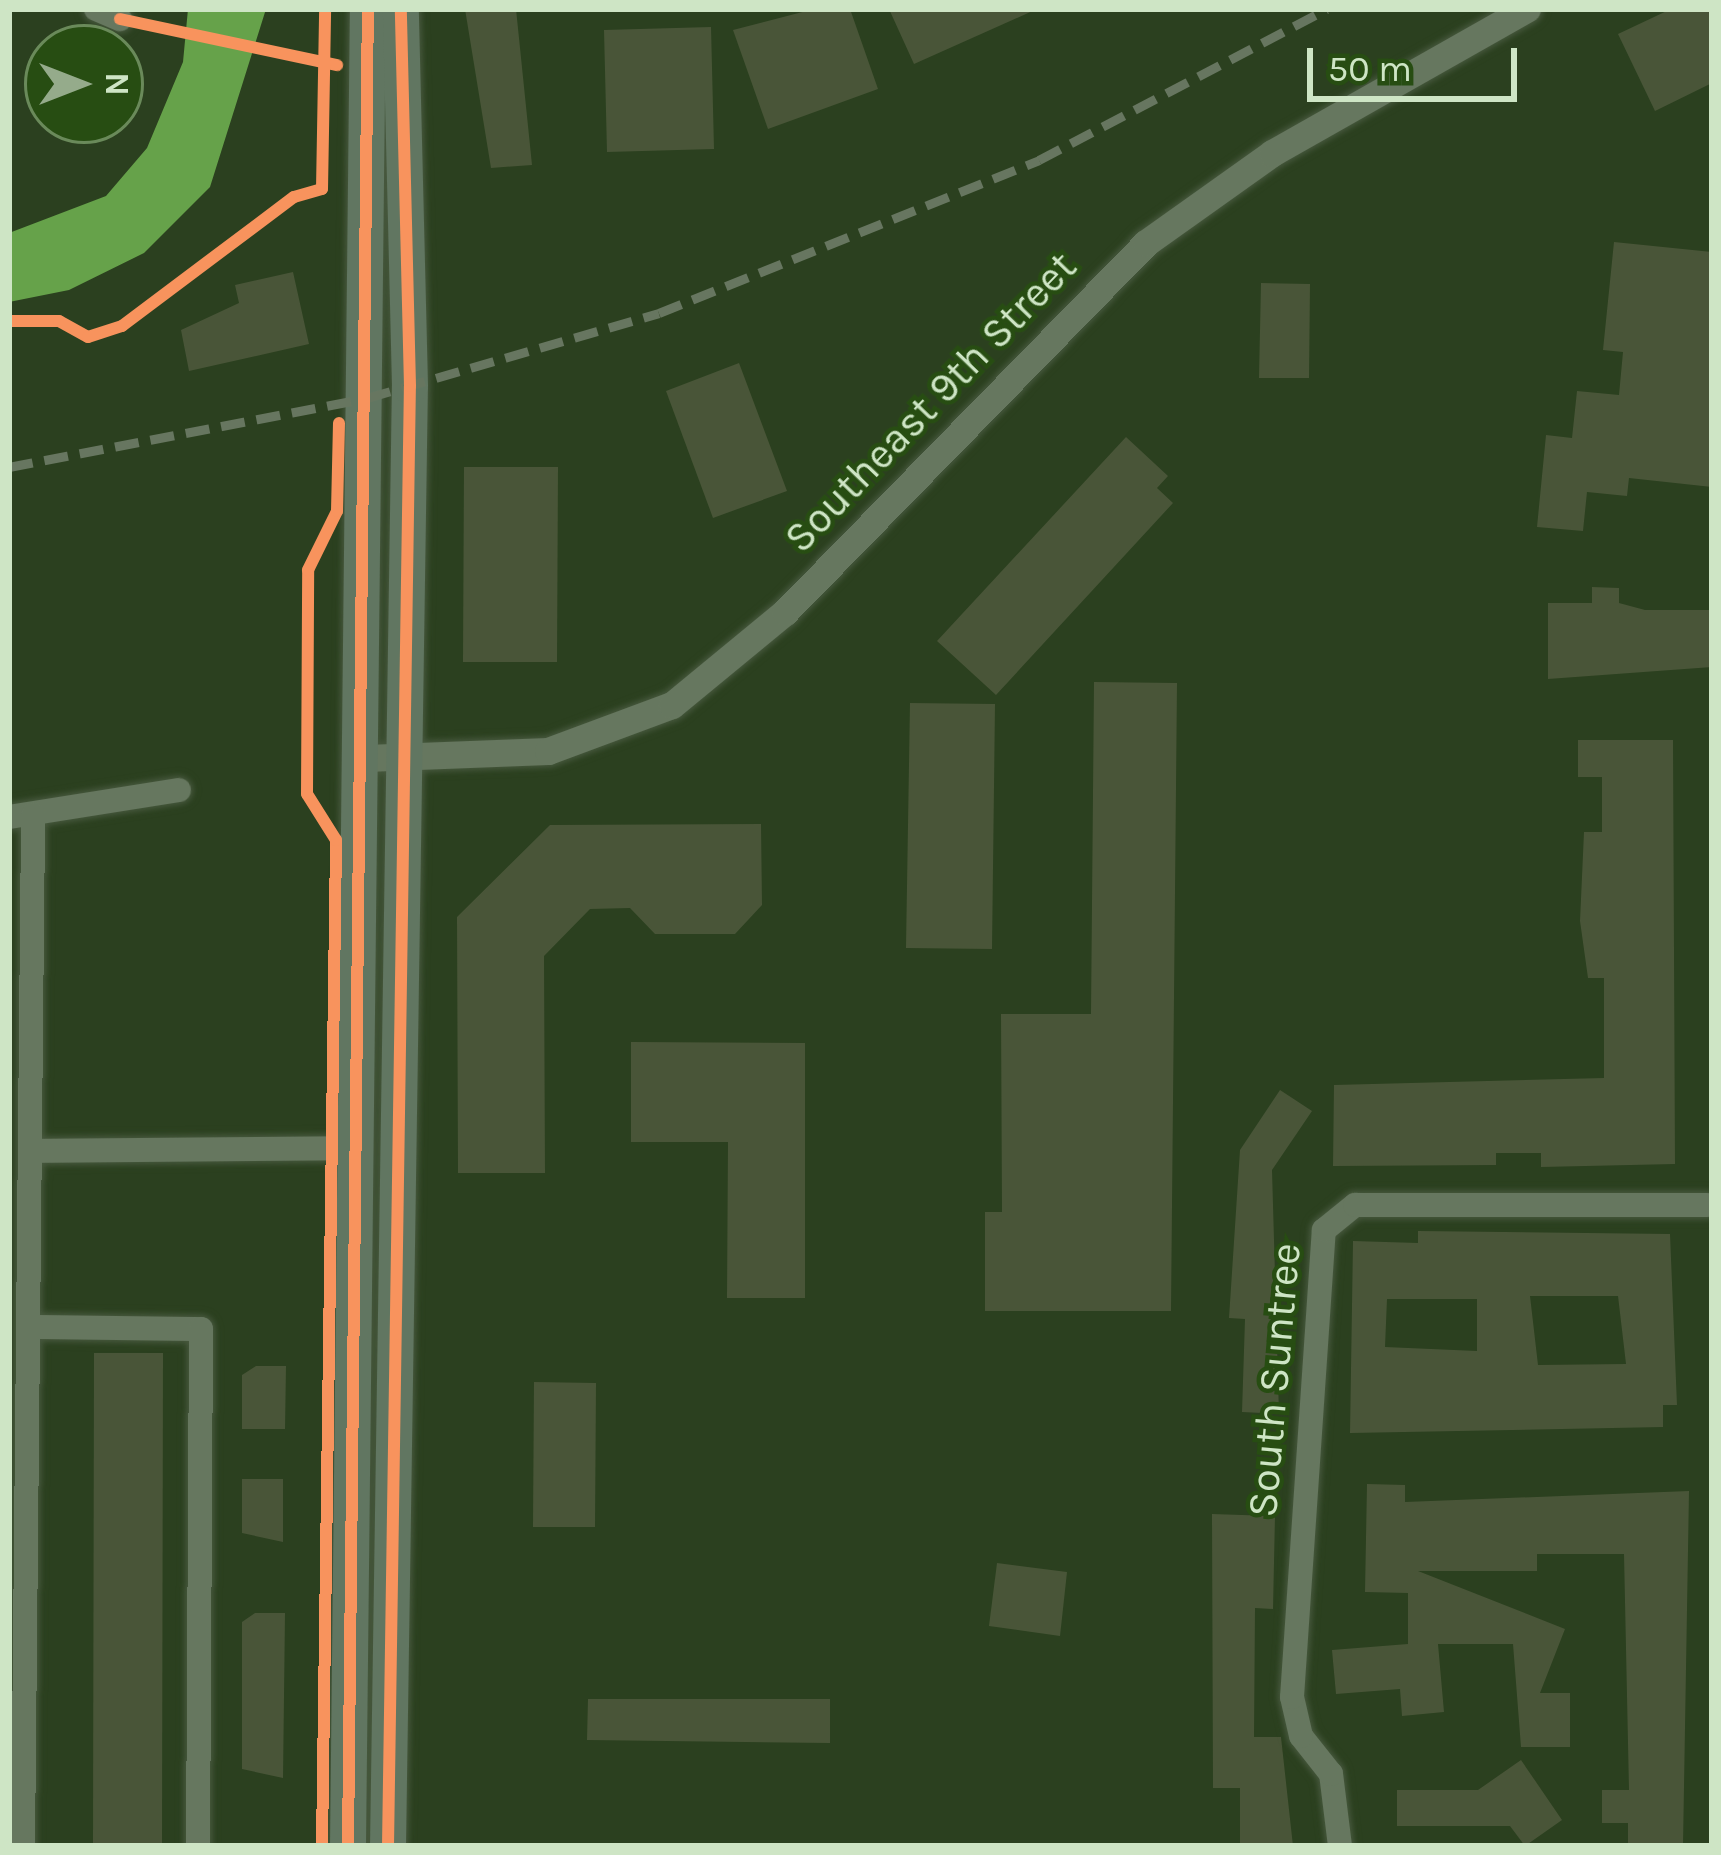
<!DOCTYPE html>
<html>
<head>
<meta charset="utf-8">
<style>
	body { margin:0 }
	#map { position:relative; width:1721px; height:1855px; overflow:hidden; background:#2b401f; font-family:Karla,sans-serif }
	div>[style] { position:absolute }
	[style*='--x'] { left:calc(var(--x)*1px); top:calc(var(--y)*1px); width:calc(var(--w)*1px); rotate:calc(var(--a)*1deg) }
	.water>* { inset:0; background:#66a24a }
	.building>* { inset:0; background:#495538 }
	.roads { filter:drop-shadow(0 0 3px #47583e) drop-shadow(0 0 3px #47583e) }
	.minor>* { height:24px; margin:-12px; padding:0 12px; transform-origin:12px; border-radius:12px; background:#66775f }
	.tertiary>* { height:27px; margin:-13.5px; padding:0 13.5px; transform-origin:13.5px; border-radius:13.5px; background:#66775f }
	.primary>* { height:36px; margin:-18px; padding:0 18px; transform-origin:18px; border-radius:18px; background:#617661 }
	.rail>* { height:9px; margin-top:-4.5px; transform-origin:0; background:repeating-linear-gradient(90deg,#677660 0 24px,transparent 0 36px) }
	.cycleway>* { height:12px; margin:-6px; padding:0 6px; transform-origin:6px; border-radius:6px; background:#f8935d }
	span { translate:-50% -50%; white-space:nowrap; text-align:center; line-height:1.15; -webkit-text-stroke:9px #274d12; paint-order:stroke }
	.street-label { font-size:42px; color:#cee5c5 }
	.frame { position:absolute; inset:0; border:12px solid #cee5c5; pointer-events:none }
	.north { position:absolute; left:24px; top:24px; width:120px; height:120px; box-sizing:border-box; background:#274d12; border:3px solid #6a8a5a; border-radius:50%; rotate:90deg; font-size:33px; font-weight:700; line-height:48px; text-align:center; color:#cee5c5 }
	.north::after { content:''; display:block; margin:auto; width:42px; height:54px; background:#95ab8b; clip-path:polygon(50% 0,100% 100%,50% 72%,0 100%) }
	.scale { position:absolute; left:1307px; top:48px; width:210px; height:54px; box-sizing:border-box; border:6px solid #cee5c5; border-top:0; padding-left:15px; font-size:36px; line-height:42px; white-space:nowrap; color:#cee5c5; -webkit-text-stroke:9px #274d12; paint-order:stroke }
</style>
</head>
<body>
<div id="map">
	<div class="water">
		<div style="clip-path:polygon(188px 9px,266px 9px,210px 187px,144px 253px,69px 290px,9px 302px,9px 233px,106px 196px,147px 148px,183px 62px)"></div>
	</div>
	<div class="building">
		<div style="clip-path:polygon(465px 9px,516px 9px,532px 165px,491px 168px)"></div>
		<div style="clip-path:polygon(814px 9px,850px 9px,878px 89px,768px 129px,733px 30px)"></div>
		<div style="clip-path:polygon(889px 9px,1037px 9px,914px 64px)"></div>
		<div style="clip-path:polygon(1671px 9px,1712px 9px,1712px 83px,1655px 111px,1618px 34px)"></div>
		<div style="clip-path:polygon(711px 27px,714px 149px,607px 152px,604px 30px)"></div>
		<div style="clip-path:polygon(1614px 242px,1712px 252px,1712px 487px,1629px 478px,1627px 496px,1587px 492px,1583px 531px,1537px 527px,1546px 435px,1572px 438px,1577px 391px,1619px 395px,1623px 352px,1603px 350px)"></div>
		<div style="clip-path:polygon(293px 272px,309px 344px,189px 371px,181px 330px,239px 303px,235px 285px)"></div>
		<div style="clip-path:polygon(1261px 283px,1310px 284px,1309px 378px,1259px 378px)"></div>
		<div style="clip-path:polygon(739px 363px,787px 491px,713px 518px,666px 391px)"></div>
		<div style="clip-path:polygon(1126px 437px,1168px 476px,1157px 488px,1173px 503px,996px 695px,937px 641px)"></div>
		<div style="clip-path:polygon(464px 467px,558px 467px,557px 662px,463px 662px)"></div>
		<div style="clip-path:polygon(1592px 587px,1619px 588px,1619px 603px,1645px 610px,1712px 610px,1712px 667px,1548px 679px,1548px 603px,1592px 603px)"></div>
		<div style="clip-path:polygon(1094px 682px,1177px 683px,1171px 1311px,985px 1311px,985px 1212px,1002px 1212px,1001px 1014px,1091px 1014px)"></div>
		<div style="clip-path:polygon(910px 703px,995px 704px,992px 949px,906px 948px)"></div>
		<div style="clip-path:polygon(1578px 740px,1673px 740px,1675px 1164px,1541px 1167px,1541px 1153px,1496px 1153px,1496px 1165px,1333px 1166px,1334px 1085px,1604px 1078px,1604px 978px,1588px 978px,1580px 921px,1584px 832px,1602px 832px,1602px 777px,1578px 777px)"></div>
		<div style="clip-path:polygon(761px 824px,762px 905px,735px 934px,655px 934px,630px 908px,590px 909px,544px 956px,545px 1173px,458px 1173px,457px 917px,550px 825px)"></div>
		<div style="clip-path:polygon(631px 1042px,805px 1043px,805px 1298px,727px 1298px,728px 1142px,631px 1142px)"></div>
		<div style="clip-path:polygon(1280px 1090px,1312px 1111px,1272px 1170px,1279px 1414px,1242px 1412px,1245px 1319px,1229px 1318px,1240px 1150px)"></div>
		<div style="clip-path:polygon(evenodd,1418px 1231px,1670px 1234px,1677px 1405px,1663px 1405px,1663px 1427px,1350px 1433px,1353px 1241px,1418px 1243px,1418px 1231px,1530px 1296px,1618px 1296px,1626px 1364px,1538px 1365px,1530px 1296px,1418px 1231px,1387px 1299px,1477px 1299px,1477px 1351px,1385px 1347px,1387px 1299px)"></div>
		<div style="clip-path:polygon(94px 1353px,163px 1353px,162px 1846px,93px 1846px)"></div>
		<div style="clip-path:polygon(256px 1366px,286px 1366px,285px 1429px,242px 1429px,242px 1375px)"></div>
		<div style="clip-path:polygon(534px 1382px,596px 1383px,595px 1527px,533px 1527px)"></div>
		<div style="clip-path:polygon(242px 1479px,283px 1479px,283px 1542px,242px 1533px)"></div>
		<div style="clip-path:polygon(1367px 1484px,1405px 1485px,1405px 1502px,1689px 1491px,1683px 1846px,1628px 1846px,1628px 1823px,1602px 1823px,1602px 1790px,1629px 1790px,1624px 1554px,1537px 1554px,1537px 1571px,1418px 1571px,1565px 1629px,1540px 1693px,1570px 1693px,1570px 1747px,1521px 1747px,1513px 1644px,1438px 1644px,1444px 1712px,1402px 1716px,1400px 1689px,1336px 1694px,1332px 1650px,1408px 1644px,1408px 1593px,1365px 1592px)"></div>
		<div style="clip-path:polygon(1212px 1514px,1275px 1516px,1273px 1609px,1255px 1608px,1254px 1737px,1281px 1737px,1293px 1846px,1240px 1846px,1240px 1788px,1213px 1788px)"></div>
		<div style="clip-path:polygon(997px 1563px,1067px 1572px,1060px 1636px,989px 1626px)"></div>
		<div style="clip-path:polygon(255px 1613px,285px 1613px,283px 1778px,242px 1769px,242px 1622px)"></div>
		<div style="clip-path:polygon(588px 1699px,830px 1699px,830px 1743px,587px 1740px)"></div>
		<div style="clip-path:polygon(1521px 1760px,1562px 1820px,1525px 1846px,1510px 1826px,1397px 1826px,1397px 1790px,1478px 1790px)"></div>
	</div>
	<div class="roads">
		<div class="minor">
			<div style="--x:96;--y:9;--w:26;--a:23"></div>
			<div style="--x:9;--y:817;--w:172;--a:-9"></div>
			<div style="--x:33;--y:1151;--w:327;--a:-0.5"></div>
			<div style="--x:31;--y:1327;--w:170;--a:0.7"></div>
			<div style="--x:201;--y:1329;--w:517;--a:90.33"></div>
			<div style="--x:23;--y:1846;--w:1032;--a:-89.44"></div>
			<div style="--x:1340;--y:1846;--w:73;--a:-97.1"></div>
			<div style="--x:1331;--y:1774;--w:48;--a:-128.3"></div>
			<div style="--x:1301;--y:1736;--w:40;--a:-103"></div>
			<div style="--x:1292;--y:1697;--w:468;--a:-86.1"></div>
			<div style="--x:1324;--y:1230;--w:40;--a:-39"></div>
			<div style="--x:1355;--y:1205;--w:352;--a:0"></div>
		</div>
		<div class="tertiary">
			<div style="--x:366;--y:758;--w:182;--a:-2.2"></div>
			<div style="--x:548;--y:751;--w:132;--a:-20.4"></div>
			<div style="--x:672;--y:705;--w:146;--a:-39.5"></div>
			<div style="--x:785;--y:612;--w:516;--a:-45.63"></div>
			<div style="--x:1146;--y:243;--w:155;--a:-35.5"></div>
			<div style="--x:1272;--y:153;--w:293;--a:-29.5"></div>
		</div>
		<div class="primary">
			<div style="--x:348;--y:1846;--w:1837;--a:-89.38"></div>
			<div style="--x:388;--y:1846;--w:1460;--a:-89.14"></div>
			<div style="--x:410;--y:386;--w:377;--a:-91.4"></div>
		</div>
	</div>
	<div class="rail">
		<div style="--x:9;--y:467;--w:365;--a:-10.9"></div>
		<div style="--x:367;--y:398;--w:304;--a:-16.2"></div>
		<div style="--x:659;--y:313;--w:410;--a:-21.9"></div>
		<div style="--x:1039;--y:160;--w:325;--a:-27.7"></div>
	</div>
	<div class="cycleway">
		<div style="--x:120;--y:19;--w:222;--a:12"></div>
		<div style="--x:9;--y:321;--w:50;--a:0"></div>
		<div style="--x:59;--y:321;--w:33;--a:29"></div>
		<div style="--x:88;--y:337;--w:36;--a:-18"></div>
		<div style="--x:122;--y:326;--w:215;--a:-36.9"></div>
		<div style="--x:294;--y:197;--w:29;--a:-16"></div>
		<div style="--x:322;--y:189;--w:180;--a:-89"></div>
		<div style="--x:322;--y:1846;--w:1006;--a:-89.2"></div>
		<div style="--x:336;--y:840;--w:54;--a:-122.2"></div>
		<div style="--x:307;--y:794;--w:224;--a:-89.7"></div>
		<div style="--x:308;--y:570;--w:66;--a:-63.8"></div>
		<div style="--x:337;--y:511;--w:88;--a:-88.7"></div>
		<div style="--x:348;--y:1846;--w:1837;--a:-89.38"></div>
		<div style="--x:388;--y:1846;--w:1460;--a:-89.14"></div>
		<div style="--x:410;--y:386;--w:377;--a:-91.4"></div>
	</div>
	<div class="street-label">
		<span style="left:930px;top:402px;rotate:-46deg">Southeast 9th Street</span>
		<span style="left:1274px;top:1380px;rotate:-85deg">South Suntree</span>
	</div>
	<div class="frame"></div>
	<div class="north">N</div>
	<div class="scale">50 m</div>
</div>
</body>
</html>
